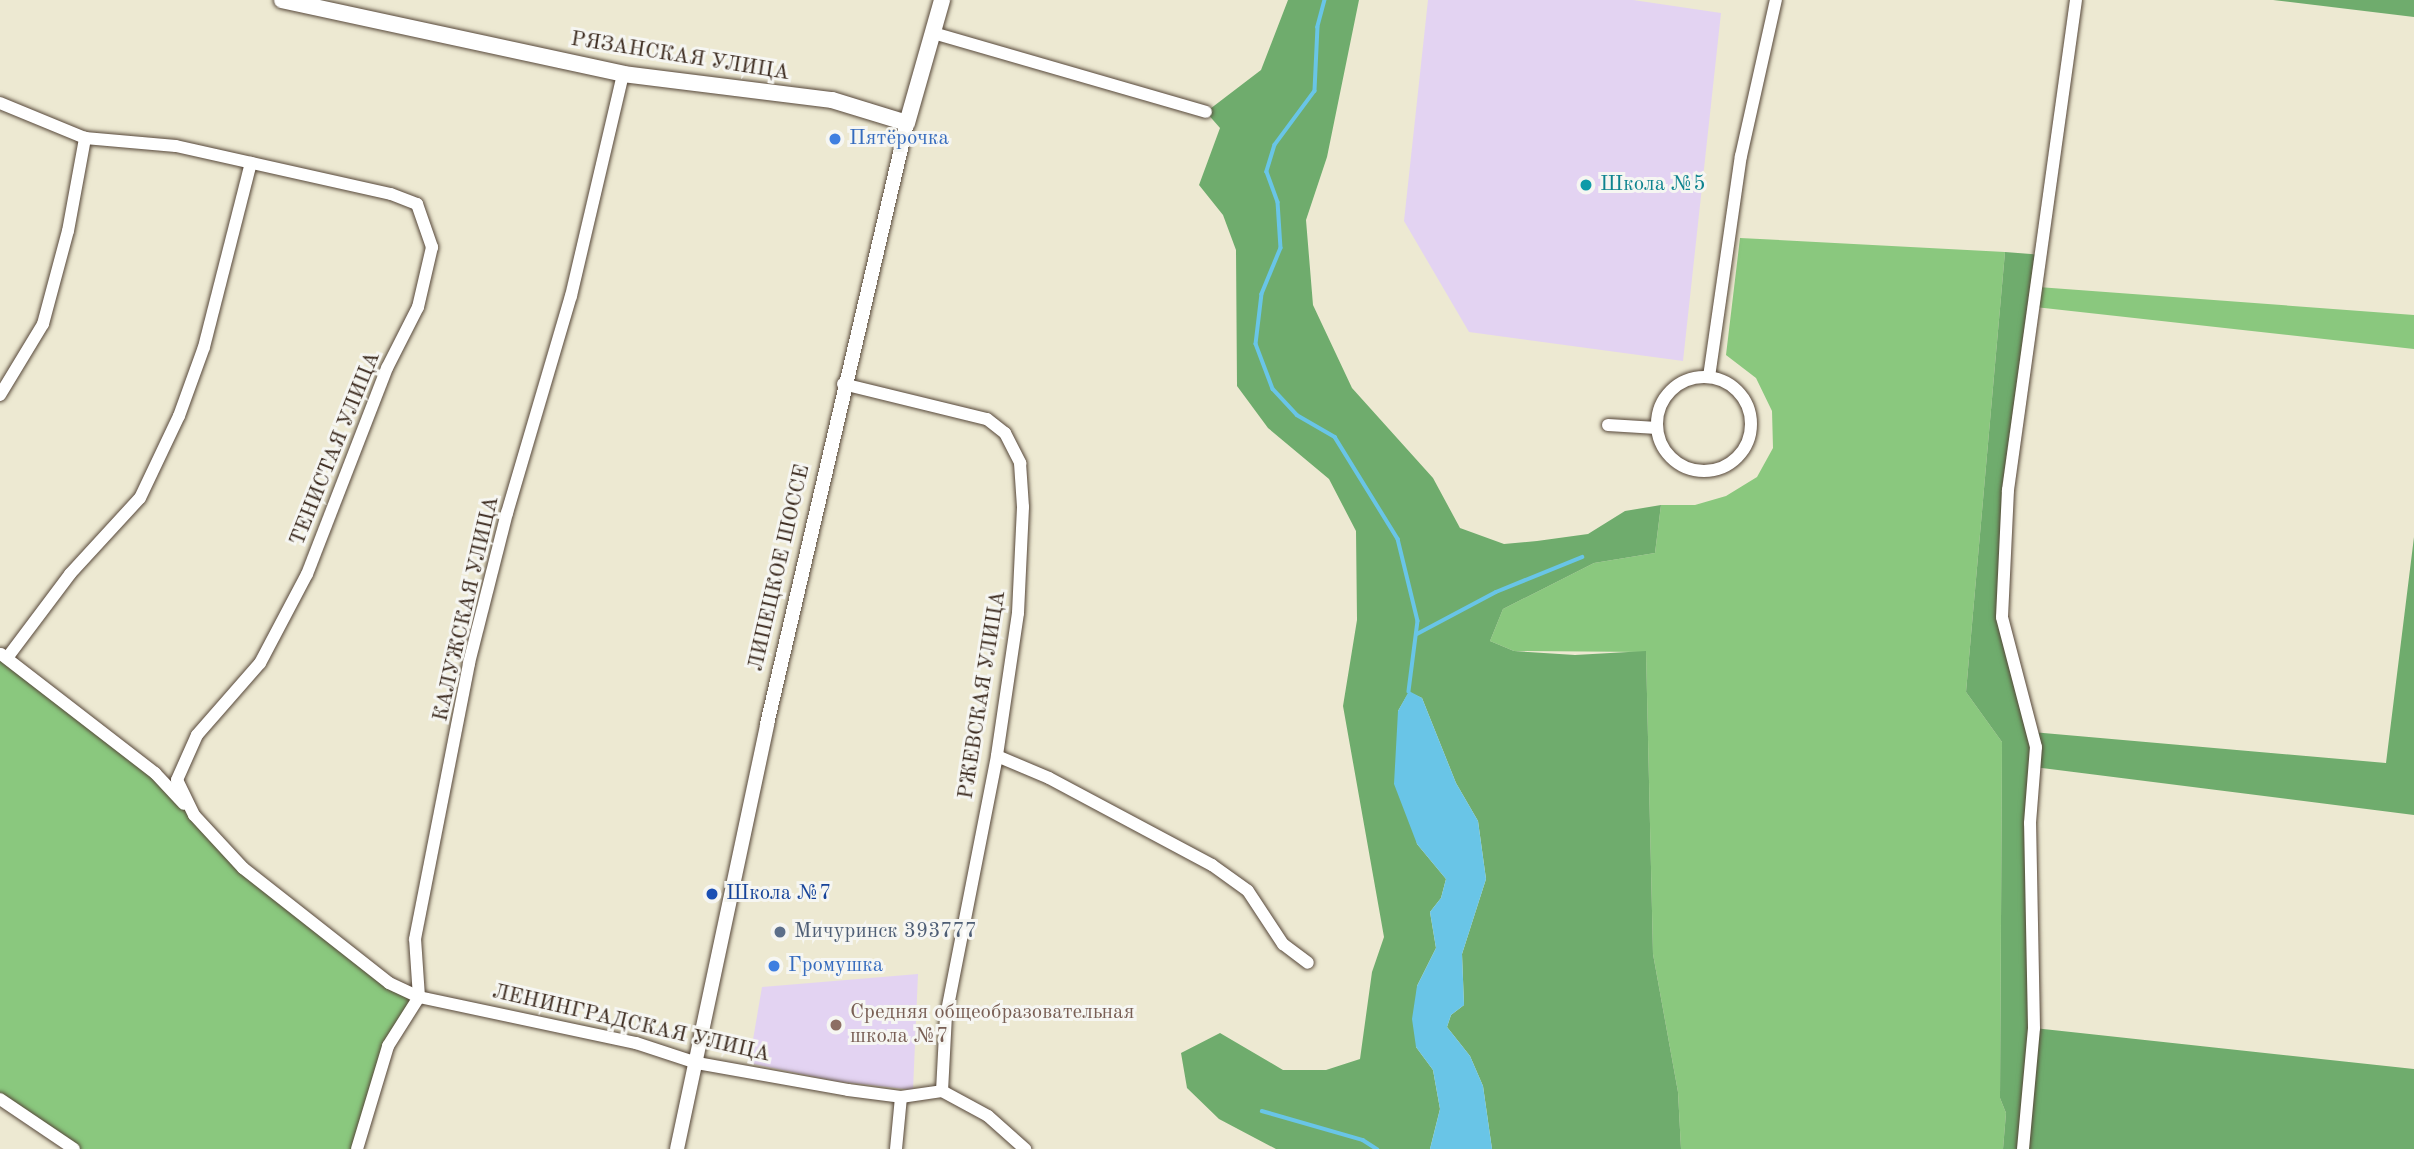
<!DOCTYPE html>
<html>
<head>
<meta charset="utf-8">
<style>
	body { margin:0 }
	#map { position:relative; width:2414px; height:1149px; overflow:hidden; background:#ede9d2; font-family:"Old Standard TT",serif }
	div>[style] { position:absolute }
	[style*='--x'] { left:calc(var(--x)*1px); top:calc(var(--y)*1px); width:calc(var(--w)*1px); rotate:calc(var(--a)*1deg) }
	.built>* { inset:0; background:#e3d3f2 }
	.green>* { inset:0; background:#8ac87e }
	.forest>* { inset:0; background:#6fac6d }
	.water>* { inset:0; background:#69c5e7 }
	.stream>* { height:3.5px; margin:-1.75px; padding:0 1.75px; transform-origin:1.75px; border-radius:1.75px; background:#69c5e7 }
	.roads { filter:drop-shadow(0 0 2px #564739) drop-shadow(0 0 2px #564739) }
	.minor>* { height:12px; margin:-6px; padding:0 6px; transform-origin:6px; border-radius:6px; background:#fff }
	.minor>.ring { margin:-6px; padding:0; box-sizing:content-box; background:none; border:12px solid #fff; border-radius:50% }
	.tertiary>* { height:14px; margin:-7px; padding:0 7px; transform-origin:7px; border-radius:7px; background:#fff }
	.secondary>* { height:16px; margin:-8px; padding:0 8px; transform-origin:8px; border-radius:8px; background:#fff }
	.dots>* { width:19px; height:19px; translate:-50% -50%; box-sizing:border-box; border:4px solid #f6f6f2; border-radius:50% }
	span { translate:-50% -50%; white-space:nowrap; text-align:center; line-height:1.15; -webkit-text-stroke:6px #f6f6f2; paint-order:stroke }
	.street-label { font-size:21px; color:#3b2a1e }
	.shop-label { font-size:21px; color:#366cbe }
	.left { translate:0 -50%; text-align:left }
	.culture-label { font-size:21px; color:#0d838f }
	.transit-label { font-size:21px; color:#164399 }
	.service-label { font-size:21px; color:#4e5e75 }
	.education-label { font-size:21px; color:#785e54 }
</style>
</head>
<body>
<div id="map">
	<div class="built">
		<div style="clip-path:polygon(1428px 0,1633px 0,1721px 13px,1683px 361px,1469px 332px,1404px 221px)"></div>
		<div style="clip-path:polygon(918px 974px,913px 1090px,835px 1081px,749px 1063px,762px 987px)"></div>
	</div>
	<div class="green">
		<div style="clip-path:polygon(1740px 238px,2005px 252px,1966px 692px,2002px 742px,2000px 1098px,2006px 1113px,2003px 1149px,1681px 1149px,1678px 1092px,1653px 954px,1646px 652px,1514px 651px,1490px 641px,1503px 609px,1594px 563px,1655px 553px,1661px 505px,1695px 505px,1726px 496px,1757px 477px,1773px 448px,1772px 411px,1756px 378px,1726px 355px)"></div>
		<div style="clip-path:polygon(2038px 287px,2414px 315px,2414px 349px,2035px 307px)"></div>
		<div style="clip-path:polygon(0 654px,155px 773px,243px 868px,314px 925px,419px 997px,388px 1046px,357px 1149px,74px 1149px,0 1099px)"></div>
	</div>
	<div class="forest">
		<div style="clip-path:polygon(1288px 0,1359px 0,1327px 157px,1306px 220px,1313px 305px,1352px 388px,1433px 478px,1460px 528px,1504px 544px,1537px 541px,1588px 534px,1625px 511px,1661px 505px,1655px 553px,1594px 563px,1503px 609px,1490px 641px,1514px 651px,1575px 655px,1646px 651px,1653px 954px,1678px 1092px,1681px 1149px,1492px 1149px,1483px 1086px,1470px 1056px,1447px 1027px,1451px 1015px,1464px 1005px,1462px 954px,1486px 879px,1478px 821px,1456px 783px,1422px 698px,1409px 692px,1398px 711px,1417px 844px,1446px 879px,1441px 898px,1430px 912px,1436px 948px,1417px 986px,1416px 1047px,1433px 1070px,1440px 1109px,1430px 1149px,1276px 1149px,1219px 1119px,1187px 1088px,1181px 1053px,1220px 1033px,1283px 1070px,1326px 1070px,1360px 1059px,1372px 972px,1384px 937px,1343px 706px,1357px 620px,1356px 531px,1329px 479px,1268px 428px,1237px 386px,1236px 250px,1223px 215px,1199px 185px,1220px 128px,1206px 112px,1261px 70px)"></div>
		<div style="clip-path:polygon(2273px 0,2414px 0,2414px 17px)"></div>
		<div style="clip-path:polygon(2005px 252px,2042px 255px,2008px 490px,2002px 616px,2032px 732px,2386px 763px,2414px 537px,2414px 815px,2034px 767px,2034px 1028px,2414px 1069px,2414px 1149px,2003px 1149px,2006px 1113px,2000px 1098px,2002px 742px,1966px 692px)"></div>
	</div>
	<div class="water">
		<div style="clip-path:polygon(1409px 691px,1422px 698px,1456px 783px,1478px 821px,1486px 879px,1462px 954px,1464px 1005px,1451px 1015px,1447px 1027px,1470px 1056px,1483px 1086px,1492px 1149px,1430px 1149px,1440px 1109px,1433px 1070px,1416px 1047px,1412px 1019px,1417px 986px,1436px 948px,1430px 912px,1441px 898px,1446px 879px,1417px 844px,1394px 784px,1398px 711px)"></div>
	</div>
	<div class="stream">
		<div style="--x:1325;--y:0;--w:28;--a:105"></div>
		<div style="--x:1318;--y:27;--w:64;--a:92.7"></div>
		<div style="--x:1315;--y:91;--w:67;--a:126.5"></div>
		<div style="--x:1275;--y:145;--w:28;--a:107"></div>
		<div style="--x:1267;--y:172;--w:32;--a:70"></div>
		<div style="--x:1278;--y:202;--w:46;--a:86.3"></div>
		<div style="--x:1281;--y:248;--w:50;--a:112.4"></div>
		<div style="--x:1262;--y:294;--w:50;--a:96.8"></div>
		<div style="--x:1256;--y:344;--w:48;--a:69.3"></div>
		<div style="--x:1273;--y:389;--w:35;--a:47"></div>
		<div style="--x:1297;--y:415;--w:44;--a:30.1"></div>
		<div style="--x:1335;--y:437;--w:120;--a:58.3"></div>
		<div style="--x:1398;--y:539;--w:84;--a:76.3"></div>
		<div style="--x:1418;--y:621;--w:71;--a:97.3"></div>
		<div style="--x:1417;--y:634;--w:89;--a:-28"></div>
		<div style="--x:1496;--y:592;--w:93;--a:-22.1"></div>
		<div style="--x:1262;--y:1111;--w:105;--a:16"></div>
		<div style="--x:1363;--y:1140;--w:17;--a:33"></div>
	</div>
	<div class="roads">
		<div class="minor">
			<div style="--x:933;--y:33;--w:284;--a:16.1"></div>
			<div style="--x:0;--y:103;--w:92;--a:22.4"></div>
			<div style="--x:85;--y:138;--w:91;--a:5"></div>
			<div style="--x:176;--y:146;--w:220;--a:12.6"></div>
			<div style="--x:391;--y:194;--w:28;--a:21"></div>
			<div style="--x:417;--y:204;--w:46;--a:70.8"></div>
			<div style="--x:432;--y:247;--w:62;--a:103.1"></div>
			<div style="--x:418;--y:307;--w:68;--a:116.9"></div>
			<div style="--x:387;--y:368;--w:221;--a:111.2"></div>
			<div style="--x:307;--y:574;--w:101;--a:117.8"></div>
			<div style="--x:260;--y:663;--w:96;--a:131.2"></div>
			<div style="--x:197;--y:735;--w:49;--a:114"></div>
			<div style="--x:177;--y:780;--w:39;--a:64"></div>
			<div style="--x:194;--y:815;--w:72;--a:47.2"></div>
			<div style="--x:243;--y:868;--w:186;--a:38.2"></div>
			<div style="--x:389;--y:983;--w:33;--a:25"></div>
			<div style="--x:419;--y:997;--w:222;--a:12"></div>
			<div style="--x:636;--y:1043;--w:64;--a:18.2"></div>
			<div style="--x:697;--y:1063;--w:153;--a:10.1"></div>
			<div style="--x:848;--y:1090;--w:53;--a:7.5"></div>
			<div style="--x:901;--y:1097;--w:41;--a:-8.3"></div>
			<div style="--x:942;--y:1091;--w:52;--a:28.5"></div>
			<div style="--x:988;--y:1116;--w:50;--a:41.7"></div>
			<div class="ring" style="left:1657px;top:377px;width:82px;height:82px"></div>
			<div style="--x:1709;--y:377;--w:223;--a:-81.8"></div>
			<div style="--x:1741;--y:156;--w:160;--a:-77.4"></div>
			<div style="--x:843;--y:384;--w:148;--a:13.7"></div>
			<div style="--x:987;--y:419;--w:23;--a:38"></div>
			<div style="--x:1005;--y:433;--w:34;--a:63"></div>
			<div style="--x:1020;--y:463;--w:44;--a:86.1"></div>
			<div style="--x:1023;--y:507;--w:106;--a:92.7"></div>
			<div style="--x:1018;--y:613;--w:145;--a:98.4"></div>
			<div style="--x:997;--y:756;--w:264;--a:101.1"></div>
			<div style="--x:946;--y:1015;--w:76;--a:93"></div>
			<div style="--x:0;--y:395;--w:83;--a:-58.8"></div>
			<div style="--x:43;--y:324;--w:96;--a:-75"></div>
			<div style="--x:68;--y:231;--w:95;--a:-79.6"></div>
			<div style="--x:1608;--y:425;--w:49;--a:3.5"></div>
			<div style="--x:1;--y:654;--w:195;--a:37.7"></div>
			<div style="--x:155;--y:773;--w:42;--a:46.9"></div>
			<div style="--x:7;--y:658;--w:105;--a:-53.1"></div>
			<div style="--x:70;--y:574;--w:103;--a:-47.4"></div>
			<div style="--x:140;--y:498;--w:91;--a:-64.6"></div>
			<div style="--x:179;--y:416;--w:73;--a:-70.1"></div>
			<div style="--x:204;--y:347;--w:190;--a:-75.7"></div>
			<div style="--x:997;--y:756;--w:56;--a:22.9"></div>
			<div style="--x:1049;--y:778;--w:185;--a:28.1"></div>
			<div style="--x:1212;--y:865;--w:44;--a:35.8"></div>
			<div style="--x:1248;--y:891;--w:64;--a:56.6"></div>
			<div style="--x:1283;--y:944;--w:31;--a:37"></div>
			<div style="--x:0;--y:1099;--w:89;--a:34"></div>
			<div style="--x:357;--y:1149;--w:108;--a:-73.2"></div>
			<div style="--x:388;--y:1046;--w:58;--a:-57.7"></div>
			<div style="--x:419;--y:997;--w:58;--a:-93.9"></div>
			<div style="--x:415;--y:939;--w:281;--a:-78.9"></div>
			<div style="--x:469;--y:663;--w:155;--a:-75.8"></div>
			<div style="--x:507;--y:513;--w:226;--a:-73.6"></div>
			<div style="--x:571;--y:296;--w:228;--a:-76.8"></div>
			<div style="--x:896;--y:1149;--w:52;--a:-84.5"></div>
			<div style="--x:2023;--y:1149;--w:121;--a:-84.8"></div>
			<div style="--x:2034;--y:1028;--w:205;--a:-91.1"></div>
			<div style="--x:2030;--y:823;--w:76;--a:-85.5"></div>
			<div style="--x:2036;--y:747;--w:134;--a:-104.7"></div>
			<div style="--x:2002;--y:617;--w:127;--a:-87.3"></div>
			<div style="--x:2008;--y:490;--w:495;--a:-82.1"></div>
		</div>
		<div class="tertiary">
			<div style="--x:677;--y:1149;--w:434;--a:-78"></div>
			<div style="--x:767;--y:724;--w:617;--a:-76.89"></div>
		</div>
		<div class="secondary">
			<div style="--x:282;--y:0;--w:349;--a:12.2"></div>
			<div style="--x:623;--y:74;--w:211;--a:7.1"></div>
			<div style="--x:832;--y:100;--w:78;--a:17"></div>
			<div style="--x:907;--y:123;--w:128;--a:-74.1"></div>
		</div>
	</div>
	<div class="dots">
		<div style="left:835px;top:139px;background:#3f7fe0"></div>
		<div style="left:1586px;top:185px;background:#0f9aa8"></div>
		<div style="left:712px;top:894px;background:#1a4fb4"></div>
		<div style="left:780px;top:932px;background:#5c6f8a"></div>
		<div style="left:774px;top:966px;background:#3f7fe0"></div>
		<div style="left:836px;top:1025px;background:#8d6e63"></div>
	</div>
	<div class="street-label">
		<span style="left:680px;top:57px;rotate:9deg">РЯЗАНСКАЯ УЛИЦА</span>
		<span style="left:336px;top:449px;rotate:-68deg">ТЕНИСТАЯ УЛИЦА</span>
		<span style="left:780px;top:568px;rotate:-77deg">ЛИПЕЦКОЕ ШОССЕ</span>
		<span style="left:467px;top:609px;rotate:-77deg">КАЛУЖСКАЯ УЛИЦА</span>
		<span style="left:983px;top:695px;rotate:-81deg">РЖЕВСКАЯ УЛИЦА</span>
		<span style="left:631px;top:1024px;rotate:13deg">ЛЕНИНГРАДСКАЯ УЛИЦА</span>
	</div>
	<div class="shop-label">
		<span class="left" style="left:849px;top:139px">Пятёрочка</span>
		<span class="left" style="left:788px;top:966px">Громушка</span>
	</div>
	<div class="culture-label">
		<span class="left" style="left:1600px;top:185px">Школа №5</span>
	</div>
	<div class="transit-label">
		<span class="left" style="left:726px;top:894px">Школа №7</span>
	</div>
	<div class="service-label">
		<span class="left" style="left:794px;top:932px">Мичуринск 393777</span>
	</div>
	<div class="education-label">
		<span class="left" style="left:850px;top:1025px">Средняя общеобразовательная<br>школа №7</span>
	</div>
</div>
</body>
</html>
